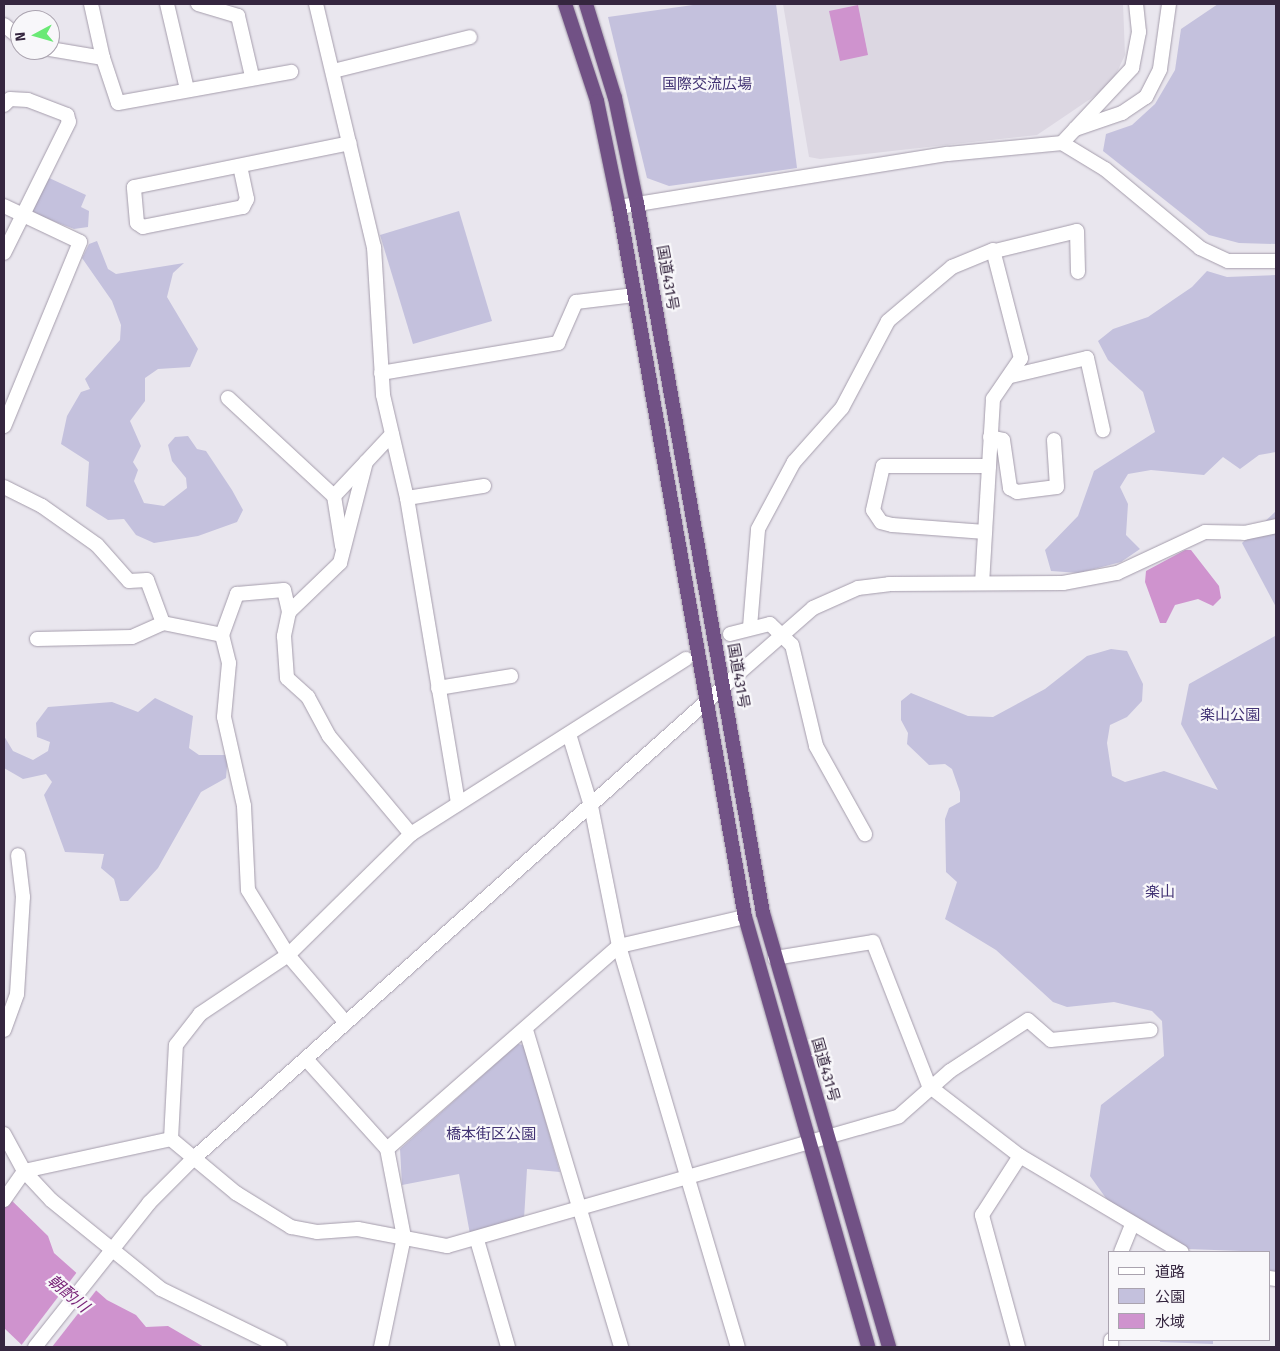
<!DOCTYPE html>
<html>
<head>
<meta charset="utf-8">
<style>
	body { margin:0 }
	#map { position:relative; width:1280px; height:1351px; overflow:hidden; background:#e9e6ee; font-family:"Fira Sans","Noto Sans JP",sans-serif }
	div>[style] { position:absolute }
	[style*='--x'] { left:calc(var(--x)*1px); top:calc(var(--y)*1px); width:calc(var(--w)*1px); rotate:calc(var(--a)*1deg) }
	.built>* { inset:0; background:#dcd7e2 }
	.green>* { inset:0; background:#c4c1dd }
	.water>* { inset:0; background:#cf93ce }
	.pier>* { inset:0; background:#e9e6ee }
	.roads { filter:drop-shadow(0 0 1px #a59dac) drop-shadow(0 0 1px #a59dac) }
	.minor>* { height:14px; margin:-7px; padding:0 7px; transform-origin:7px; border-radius:7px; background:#fff }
	.tertiary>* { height:14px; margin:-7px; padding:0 7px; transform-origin:7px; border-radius:7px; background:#fff }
	.trunk>* { height:14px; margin:-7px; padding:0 7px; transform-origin:7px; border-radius:7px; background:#715185 }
	span { translate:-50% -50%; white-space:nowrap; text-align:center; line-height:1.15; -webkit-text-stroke:4.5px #f8f7fa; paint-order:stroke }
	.park-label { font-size:15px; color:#423374 }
	.street-label { font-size:15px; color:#35263f }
	.water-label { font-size:16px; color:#782377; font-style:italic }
	.frame { position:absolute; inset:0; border:5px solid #35263f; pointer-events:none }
	.legend { position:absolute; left:1108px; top:1251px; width:162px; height:90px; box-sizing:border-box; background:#f8f7fa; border:1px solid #aaa3af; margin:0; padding:6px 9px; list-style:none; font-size:15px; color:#35263f }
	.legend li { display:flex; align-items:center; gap:10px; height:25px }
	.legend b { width:25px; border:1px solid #aaa3af }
	.north { position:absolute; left:10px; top:10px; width:50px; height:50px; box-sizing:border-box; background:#f8f7fa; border:1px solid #aaa3af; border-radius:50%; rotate:264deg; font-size:14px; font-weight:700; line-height:20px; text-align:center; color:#35263f }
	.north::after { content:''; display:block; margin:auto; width:18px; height:22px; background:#6ae975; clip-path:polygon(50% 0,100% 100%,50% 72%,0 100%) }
</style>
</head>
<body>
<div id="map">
	<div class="built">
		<div style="clip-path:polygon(783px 4px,1123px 4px,1125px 55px,1111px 85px,1037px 135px,820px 159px,809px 157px)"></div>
	</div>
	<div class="green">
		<div style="clip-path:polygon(700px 4px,776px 4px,797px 168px,669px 186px,647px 178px,608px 17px)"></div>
		<div style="clip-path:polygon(1218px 4px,1276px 4px,1276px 244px,1239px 243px,1209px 235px,1103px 151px,1106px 134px,1132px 125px,1155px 104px,1175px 70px,1181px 29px)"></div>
		<div style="clip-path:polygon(47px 177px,86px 195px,81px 207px,89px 211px,88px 227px,74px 229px,32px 213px)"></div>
		<div style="clip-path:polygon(459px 211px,492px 321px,413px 344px,380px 235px)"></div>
		<div style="clip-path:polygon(97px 241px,108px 269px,116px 274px,184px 263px,173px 273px,167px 297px,198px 349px,190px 367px,158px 369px,145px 378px,145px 401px,130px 421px,141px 446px,133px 462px,138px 470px,134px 481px,144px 503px,164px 506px,187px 488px,186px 478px,172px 461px,168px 445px,175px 437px,188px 436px,197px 449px,206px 451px,232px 490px,243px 510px,237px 522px,198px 536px,154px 543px,136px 535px,124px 519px,108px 520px,86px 506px,89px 462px,61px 444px,67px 416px,81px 392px,90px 389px,85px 379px,120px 340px,121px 325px,112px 301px,82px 258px,89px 244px)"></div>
		<div style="clip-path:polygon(1207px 271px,1227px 277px,1276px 275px,1276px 452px,1259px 455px,1240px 469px,1223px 457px,1204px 475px,1151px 470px,1128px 474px,1120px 487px,1128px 504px,1126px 535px,1140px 549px,1121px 562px,1079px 573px,1051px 571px,1045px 550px,1078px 516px,1094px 471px,1155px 432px,1143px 392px,1108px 360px,1098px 341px,1113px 329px,1148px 317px,1192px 287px)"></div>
		<div style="clip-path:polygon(1276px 511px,1276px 607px,1242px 543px)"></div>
		<div style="clip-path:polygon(1276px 629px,1276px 1275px,1269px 1275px,1269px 1252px,1187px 1249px,1108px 1201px,1090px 1176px,1101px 1105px,1164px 1056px,1162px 1021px,1152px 1011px,1114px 1002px,1067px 1007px,1053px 1002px,996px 950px,945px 919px,957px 882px,946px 872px,945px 819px,949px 808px,960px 802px,960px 792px,952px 769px,945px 764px,929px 765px,907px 744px,908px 733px,901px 720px,901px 701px,911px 693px,968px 716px,993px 717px,1045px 689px,1087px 656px,1111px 649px,1127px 651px,1143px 684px,1142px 701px,1127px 717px,1110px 725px,1107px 743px,1112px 776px,1125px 782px,1164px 771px,1218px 790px,1181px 724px,1189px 684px,1275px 636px)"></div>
		<div style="clip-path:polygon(155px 698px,193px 716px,189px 748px,199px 755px,228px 755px,226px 778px,201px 792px,158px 868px,128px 901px,120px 901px,114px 879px,101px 868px,104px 854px,65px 852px,44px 795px,52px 782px,46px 774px,23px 779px,4px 768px,4px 736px,13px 751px,33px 760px,48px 751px,50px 742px,37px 737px,36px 723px,48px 707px,112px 702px,138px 712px)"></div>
		<div style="clip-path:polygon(518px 1044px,524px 1045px,560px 1172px,527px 1169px,524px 1219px,470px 1234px,459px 1174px,402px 1185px,400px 1149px)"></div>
		<div style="clip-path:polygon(1160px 1340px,1213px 1340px,1213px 1344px,1160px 1342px)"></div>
	</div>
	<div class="water">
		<div style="clip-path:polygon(858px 5px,868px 55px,840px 61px,829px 11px)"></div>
		<div style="clip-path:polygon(1185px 550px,1191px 550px,1219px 586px,1221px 598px,1213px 606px,1198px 599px,1175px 605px,1166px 623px,1160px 623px,1145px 582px,1146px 571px)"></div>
		<div style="clip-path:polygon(4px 1193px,48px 1236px,54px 1253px,107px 1300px,136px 1315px,146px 1327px,168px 1326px,204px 1347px,24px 1347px,4px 1328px)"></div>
	</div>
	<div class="pier">
		<div style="clip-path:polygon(77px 1272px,98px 1288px,52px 1347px,20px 1347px)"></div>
	</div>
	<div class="roads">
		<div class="minor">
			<div style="--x:91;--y:4;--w:55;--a:77.5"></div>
			<div style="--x:167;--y:4;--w:87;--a:76.8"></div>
			<div style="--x:198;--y:4;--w:42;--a:16.7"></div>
			<div style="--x:238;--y:16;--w:62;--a:76.9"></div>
			<div style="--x:316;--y:4;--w:250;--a:76.6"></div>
			<div style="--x:374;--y:247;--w:148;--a:86.5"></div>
			<div style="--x:383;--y:395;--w:106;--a:76.9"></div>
			<div style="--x:407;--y:498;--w:310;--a:80.5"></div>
			<div style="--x:4;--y:25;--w:21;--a:39"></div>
			<div style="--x:50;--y:49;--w:54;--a:9.6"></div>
			<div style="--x:103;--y:58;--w:47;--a:71.6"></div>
			<div style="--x:118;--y:103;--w:176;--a:-10.2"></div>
			<div style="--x:333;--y:71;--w:141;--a:-13.9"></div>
			<div style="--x:4;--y:105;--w:8;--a:-45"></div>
			<div style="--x:10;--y:99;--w:18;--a:3"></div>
			<div style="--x:28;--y:100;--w:42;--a:21"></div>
			<div style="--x:67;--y:115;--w:7;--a:74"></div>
			<div style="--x:69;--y:122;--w:146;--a:116.4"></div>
			<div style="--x:1075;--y:129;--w:50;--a:-18.8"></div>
			<div style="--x:1122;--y:113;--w:29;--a:-34"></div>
			<div style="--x:1146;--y:97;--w:31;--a:-63"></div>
			<div style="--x:1160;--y:69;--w:66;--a:-82.1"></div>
			<div style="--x:1062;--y:143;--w:103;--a:-47"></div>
			<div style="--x:1132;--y:68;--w:37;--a:-79"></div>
			<div style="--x:1139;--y:32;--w:28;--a:-96"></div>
			<div style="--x:240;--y:166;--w:34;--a:78"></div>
			<div style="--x:247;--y:199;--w:9;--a:117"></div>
			<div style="--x:243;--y:207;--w:102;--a:168.7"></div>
			<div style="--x:143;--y:227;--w:7;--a:-146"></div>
			<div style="--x:137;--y:223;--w:36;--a:-95"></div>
			<div style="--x:134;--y:187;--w:220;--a:-11.5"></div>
			<div style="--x:4;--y:206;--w:84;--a:25.3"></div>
			<div style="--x:80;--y:242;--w:199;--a:112.4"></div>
			<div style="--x:995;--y:251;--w:84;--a:-13.7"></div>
			<div style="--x:1077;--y:231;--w:41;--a:88.6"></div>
			<div style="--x:381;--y:373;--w:180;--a:-9.6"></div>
			<div style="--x:558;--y:343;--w:45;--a:-66.3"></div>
			<div style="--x:576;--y:302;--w:59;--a:-6.8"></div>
			<div style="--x:1011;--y:376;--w:78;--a:-13.3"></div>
			<div style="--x:1087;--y:358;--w:74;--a:77.5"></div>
			<div style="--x:228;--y:398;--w:144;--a:42.8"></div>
			<div style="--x:334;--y:496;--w:51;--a:80.9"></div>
			<div style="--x:990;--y:437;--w:13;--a:13"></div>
			<div style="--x:1003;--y:440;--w:49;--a:81.7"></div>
			<div style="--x:1010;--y:488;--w:8;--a:30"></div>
			<div style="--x:1017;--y:492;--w:40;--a:-7.1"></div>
			<div style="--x:1057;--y:487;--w:47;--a:-93.7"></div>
			<div style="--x:4;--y:487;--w:42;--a:26.6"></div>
			<div style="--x:42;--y:506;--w:67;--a:35.3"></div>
			<div style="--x:97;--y:545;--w:48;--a:48.4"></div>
			<div style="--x:129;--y:581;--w:18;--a:-3"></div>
			<div style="--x:147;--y:580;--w:46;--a:69.6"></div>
			<div style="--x:163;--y:623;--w:60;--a:11.5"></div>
			<div style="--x:222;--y:635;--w:44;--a:-69.9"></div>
			<div style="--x:237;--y:594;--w:47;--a:-4.9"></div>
			<div style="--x:284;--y:590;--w:23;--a:77"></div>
			<div style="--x:289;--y:612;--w:25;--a:102"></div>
			<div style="--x:284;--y:636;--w:42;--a:85.9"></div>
			<div style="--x:287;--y:678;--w:28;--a:42"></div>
			<div style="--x:308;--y:697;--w:44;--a:61.7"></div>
			<div style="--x:329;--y:736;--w:128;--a:50.1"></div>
			<div style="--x:334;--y:496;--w:47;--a:-46.7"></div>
			<div style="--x:407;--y:498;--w:78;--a:-8.9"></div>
			<div style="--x:985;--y:532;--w:93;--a:-175.7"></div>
			<div style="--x:892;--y:525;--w:11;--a:-165"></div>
			<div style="--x:881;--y:522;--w:14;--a:-124"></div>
			<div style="--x:873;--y:510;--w:45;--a:-77.2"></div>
			<div style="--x:883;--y:466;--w:106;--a:0"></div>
			<div style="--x:289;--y:612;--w:71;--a:-43.9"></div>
			<div style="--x:340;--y:563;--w:104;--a:-75.6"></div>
			<div style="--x:366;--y:462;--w:38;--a:-47"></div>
			<div style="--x:750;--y:627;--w:98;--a:-85.3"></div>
			<div style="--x:758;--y:529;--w:76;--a:-61.8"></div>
			<div style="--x:794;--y:462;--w:72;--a:-48.4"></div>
			<div style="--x:842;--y:408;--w:98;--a:-62.1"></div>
			<div style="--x:888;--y:321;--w:84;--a:-40.2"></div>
			<div style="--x:952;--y:267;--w:44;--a:-22.5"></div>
			<div style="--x:993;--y:250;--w:112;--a:75.5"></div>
			<div style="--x:1021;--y:358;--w:50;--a:124.3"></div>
			<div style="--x:993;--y:399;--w:184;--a:93.4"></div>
			<div style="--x:730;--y:634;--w:41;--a:-14"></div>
			<div style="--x:770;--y:624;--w:30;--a:44"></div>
			<div style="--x:792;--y:645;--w:104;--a:76.6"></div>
			<div style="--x:816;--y:746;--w:101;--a:60.9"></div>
			<div style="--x:222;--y:635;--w:29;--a:76"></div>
			<div style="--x:229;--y:663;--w:54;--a:95.3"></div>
			<div style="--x:224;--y:717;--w:91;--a:77.3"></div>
			<div style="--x:244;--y:806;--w:84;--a:87.3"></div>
			<div style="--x:248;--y:890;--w:76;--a:58.4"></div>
			<div style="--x:288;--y:955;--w:89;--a:49.5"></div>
			<div style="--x:37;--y:639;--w:95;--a:-1.2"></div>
			<div style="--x:132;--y:637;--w:34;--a:-24"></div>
			<div style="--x:724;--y:686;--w:118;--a:-41.2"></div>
			<div style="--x:813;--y:608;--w:49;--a:-24"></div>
			<div style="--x:858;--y:588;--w:31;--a:-7"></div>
			<div style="--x:889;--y:584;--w:174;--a:-0.3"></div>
			<div style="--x:1063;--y:583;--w:55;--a:-10.5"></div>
			<div style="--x:1117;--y:573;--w:97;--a:-25"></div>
			<div style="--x:1205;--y:532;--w:39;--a:1"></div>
			<div style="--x:1244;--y:533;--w:33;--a:-12"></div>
			<div style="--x:438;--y:688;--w:74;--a:-9.3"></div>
			<div style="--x:569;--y:734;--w:75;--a:73"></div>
			<div style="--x:591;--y:806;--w:143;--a:78.7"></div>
			<div style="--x:619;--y:946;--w:418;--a:73.5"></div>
			<div style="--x:775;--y:958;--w:99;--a:-9.3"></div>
			<div style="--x:873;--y:942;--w:155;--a:68.7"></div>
			<div style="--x:929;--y:1086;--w:115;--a:37.6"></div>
			<div style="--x:1020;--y:1156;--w:188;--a:30.7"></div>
			<div style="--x:4;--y:1030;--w:38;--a:-70"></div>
			<div style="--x:17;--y:994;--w:97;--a:-86.5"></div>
			<div style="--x:23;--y:897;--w:42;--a:-96.8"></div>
			<div style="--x:526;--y:1030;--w:331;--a:73.3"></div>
			<div style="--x:306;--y:1059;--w:121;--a:48"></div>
			<div style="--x:387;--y:1149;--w:308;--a:-41.2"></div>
			<div style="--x:619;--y:946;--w:129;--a:-13"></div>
			<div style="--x:4;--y:1134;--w:42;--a:61.6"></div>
			<div style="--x:24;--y:1171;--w:40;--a:47"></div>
			<div style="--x:51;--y:1200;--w:141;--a:39"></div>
			<div style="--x:161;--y:1289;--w:132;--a:26"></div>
			<div style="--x:171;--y:1139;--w:85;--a:39.7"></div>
			<div style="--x:236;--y:1193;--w:65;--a:31.7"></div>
			<div style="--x:291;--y:1227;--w:26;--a:11"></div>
			<div style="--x:317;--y:1232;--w:41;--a:-4.2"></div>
			<div style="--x:358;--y:1229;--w:91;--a:10.8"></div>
			<div style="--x:447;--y:1246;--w:470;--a:-16"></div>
			<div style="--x:899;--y:1116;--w:68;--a:-41.4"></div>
			<div style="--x:950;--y:1071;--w:93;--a:-33.2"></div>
			<div style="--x:1028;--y:1020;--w:30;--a:41"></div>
			<div style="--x:1051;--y:1040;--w:100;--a:-5.7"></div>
			<div style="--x:171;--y:1139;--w:94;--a:-87"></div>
			<div style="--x:176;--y:1045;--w:39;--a:-52"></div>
			<div style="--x:200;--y:1014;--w:106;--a:-33.8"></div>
			<div style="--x:288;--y:955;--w:173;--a:-44.5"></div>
			<div style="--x:411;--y:834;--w:326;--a:-32.5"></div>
			<div style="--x:4;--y:1200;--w:35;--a:-55"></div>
			<div style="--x:24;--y:1171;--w:150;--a:-12.3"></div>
			<div style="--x:477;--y:1240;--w:111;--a:73.8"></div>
			<div style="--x:1121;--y:1252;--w:29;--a:-68"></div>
			<div style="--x:1269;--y:1278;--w:7;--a:8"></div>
			<div style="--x:381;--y:1347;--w:112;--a:-78.2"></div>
			<div style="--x:404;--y:1237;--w:90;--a:-100.9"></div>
			<div style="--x:1018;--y:1347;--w:137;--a:-105.3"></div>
			<div style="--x:982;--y:1215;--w:70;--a:-57.2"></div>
			<div style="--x:1111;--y:1347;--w:7;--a:-90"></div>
		</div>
		<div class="tertiary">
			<div style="--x:619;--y:207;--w:333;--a:-9.2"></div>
			<div style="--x:948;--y:154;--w:115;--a:-5.5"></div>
			<div style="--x:1062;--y:143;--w:50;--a:31.2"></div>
			<div style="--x:1105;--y:169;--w:124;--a:39.7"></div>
			<div style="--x:1200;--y:248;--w:31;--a:25"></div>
			<div style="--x:1228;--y:261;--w:48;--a:0"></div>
			<div style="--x:35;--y:1347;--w:184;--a:-51.6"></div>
			<div style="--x:149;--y:1203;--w:62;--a:-45"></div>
			<div style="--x:193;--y:1159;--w:711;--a:-41.69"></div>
		</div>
		<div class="trunk">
			<div style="--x:565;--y:4;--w:102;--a:71.7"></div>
			<div style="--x:597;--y:101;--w:108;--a:78.3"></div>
			<div style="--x:619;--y:207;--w:721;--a:79.94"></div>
			<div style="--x:745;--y:917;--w:447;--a:74"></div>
			<div style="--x:586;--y:4;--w:98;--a:72.9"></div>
			<div style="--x:615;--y:98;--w:107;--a:78.2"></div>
			<div style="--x:637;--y:203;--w:721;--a:79.94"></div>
			<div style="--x:763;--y:913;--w:452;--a:73.8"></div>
		</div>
	</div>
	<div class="park-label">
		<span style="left:707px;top:85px">国際交流広場</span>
		<span style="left:1230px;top:716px">楽山公園</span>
		<span style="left:1160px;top:893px">楽山</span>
		<span style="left:491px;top:1135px">橋本街区公園</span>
	</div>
	<div class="street-label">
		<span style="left:667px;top:278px;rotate:80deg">国道431号</span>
		<span style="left:738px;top:676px;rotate:80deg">国道431号</span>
		<span style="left:825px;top:1070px;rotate:74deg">国道431号</span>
	</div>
	<div class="water-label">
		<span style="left:68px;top:1294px;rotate:40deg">朝酌川</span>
	</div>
	<div class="frame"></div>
	<ul class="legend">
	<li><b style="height:6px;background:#fff"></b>道路</li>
	<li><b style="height:14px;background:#c4c1dd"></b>公園</li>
	<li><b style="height:14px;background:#cf93ce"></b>水域</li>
	</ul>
	<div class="north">N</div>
</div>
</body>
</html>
